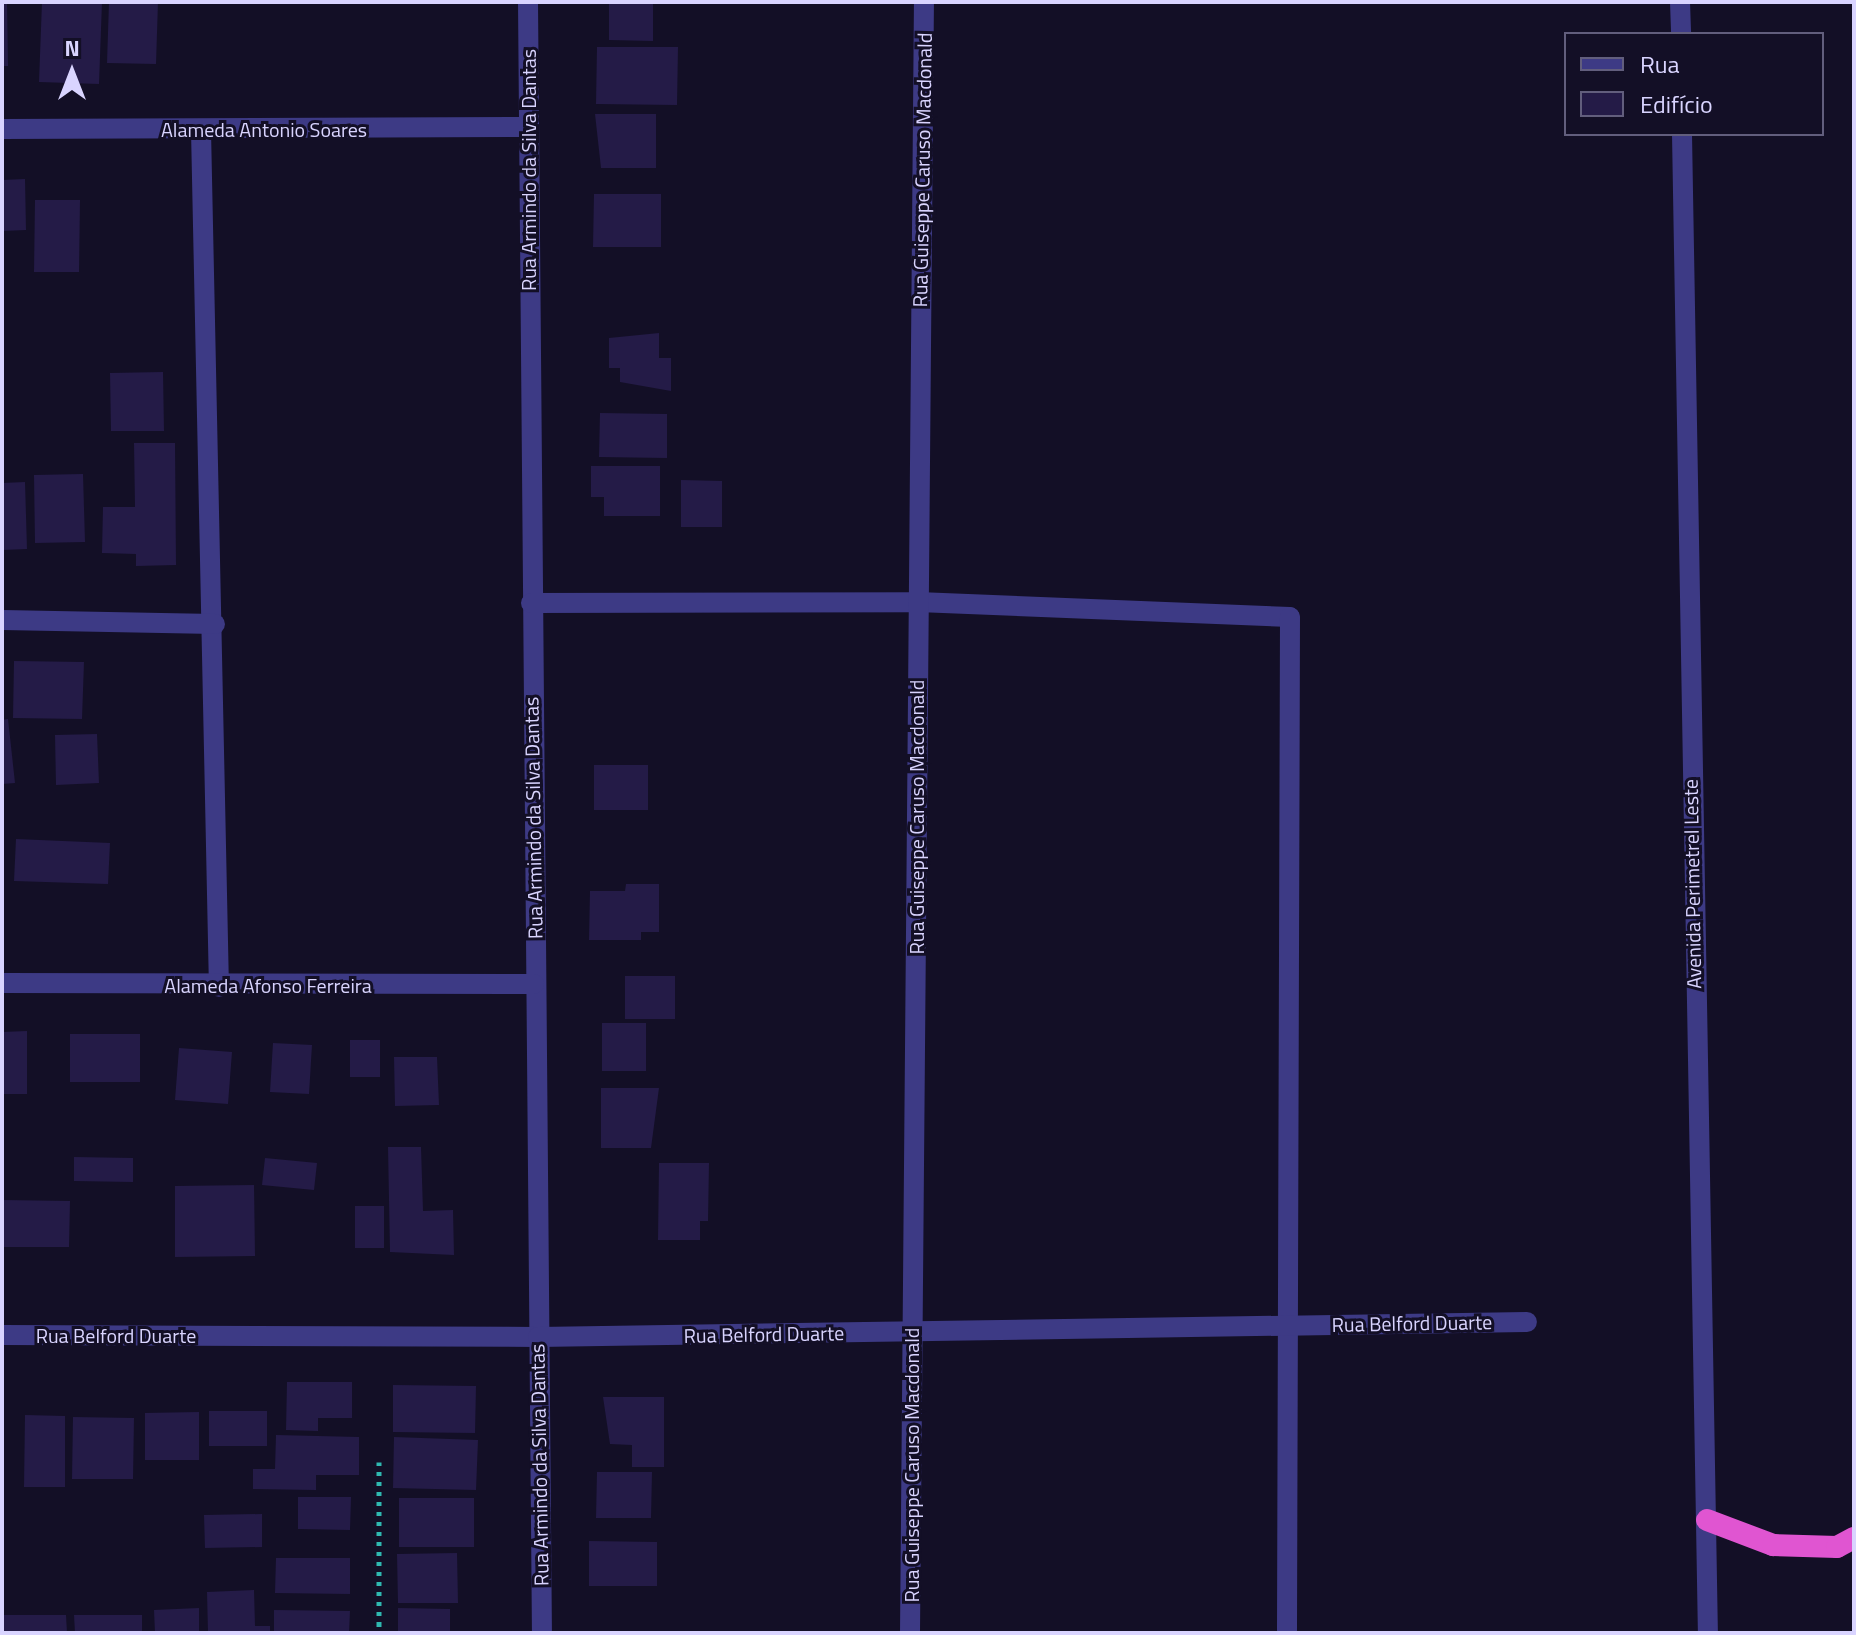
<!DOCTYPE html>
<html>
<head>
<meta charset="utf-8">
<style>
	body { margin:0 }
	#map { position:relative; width:1856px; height:1635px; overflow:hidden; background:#130f26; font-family:"Titillium Web",sans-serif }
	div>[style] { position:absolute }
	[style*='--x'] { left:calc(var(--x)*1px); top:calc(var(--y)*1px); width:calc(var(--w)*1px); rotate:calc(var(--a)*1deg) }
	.building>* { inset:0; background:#241b47 }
	.path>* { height:5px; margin-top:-2.5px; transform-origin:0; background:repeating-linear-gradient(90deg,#2fb8b0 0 4px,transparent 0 10px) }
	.minor>* { height:20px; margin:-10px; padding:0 10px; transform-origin:10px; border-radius:10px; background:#3d3a85 }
	.tertiary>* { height:20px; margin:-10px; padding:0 10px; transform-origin:10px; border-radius:10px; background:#3d3a85 }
	.trunk>* { height:22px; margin:-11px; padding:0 11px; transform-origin:11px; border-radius:11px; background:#e055d1 }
	span { translate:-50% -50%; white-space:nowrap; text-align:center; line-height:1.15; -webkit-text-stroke:6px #130f26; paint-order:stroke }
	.street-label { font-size:20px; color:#d9d4ff }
	.frame { position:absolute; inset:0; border:4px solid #d9d4ff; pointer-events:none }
	.legend { position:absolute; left:1564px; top:32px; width:260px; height:104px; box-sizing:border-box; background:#130f26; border:2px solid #625e7d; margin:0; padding:10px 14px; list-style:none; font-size:24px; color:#d9d4ff }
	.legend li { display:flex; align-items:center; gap:16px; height:40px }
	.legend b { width:40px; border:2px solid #625e7d }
	.north { position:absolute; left:32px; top:32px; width:80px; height:80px; -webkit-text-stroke:6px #130f26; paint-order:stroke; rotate:0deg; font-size:22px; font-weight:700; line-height:32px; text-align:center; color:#d9d4ff }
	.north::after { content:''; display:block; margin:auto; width:28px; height:36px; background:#d9d4ff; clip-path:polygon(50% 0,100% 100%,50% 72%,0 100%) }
</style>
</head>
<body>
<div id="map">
	<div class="building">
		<div style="clip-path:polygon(2px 2px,7px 2px,8px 66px,2px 66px)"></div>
		<div style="clip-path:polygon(42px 2px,102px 2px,99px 84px,39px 82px)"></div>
		<div style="clip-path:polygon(109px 2px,158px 2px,156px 64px,107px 63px)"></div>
		<div style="clip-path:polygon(609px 2px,653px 2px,653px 41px,609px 40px)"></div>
		<div style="clip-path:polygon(597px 47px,678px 47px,677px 105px,596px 104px)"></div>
		<div style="clip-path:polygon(595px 114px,656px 114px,656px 168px,601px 168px)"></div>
		<div style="clip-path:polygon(25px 179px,26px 230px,2px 231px,2px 180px)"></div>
		<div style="clip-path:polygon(594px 194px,661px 194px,661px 247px,593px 247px)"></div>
		<div style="clip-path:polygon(35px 200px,80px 200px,79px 272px,34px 272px)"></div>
		<div style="clip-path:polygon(659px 333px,659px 358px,671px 358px,671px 391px,620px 382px,620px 368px,609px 368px,609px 338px)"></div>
		<div style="clip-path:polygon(163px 372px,164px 431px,111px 431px,110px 373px)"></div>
		<div style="clip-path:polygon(600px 413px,667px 414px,667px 458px,599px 457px)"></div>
		<div style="clip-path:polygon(134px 443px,175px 443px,176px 565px,136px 566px,136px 554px,102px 553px,103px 507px,135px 507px)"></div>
		<div style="clip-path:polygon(591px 466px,660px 466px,660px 516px,604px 516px,604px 497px,591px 497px)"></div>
		<div style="clip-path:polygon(83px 474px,85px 542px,35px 543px,34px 475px)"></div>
		<div style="clip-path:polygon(681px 480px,722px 481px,722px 527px,681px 527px)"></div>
		<div style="clip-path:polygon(25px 482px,27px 549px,2px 550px,2px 483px)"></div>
		<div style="clip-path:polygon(14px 661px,84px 662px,82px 719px,13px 718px)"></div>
		<div style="clip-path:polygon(8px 719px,15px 783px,2px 784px,2px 720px)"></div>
		<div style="clip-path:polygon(97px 734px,99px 783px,56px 785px,55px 735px)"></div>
		<div style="clip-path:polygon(594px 765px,648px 765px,648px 810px,594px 810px)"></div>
		<div style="clip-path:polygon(16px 839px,110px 843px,108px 884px,14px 881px)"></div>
		<div style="clip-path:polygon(626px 884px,659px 884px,659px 932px,641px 932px,641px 940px,589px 940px,590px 891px,625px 891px)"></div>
		<div style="clip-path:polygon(625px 976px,675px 976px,675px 1019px,625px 1019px)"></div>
		<div style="clip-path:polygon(602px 1023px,646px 1023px,646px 1071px,602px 1071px)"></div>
		<div style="clip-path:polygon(27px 1031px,27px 1094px,2px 1094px,2px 1032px)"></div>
		<div style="clip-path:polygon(70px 1034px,140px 1034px,140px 1082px,70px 1082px)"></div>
		<div style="clip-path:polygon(350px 1040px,380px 1040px,380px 1077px,350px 1077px)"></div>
		<div style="clip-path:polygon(273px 1043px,312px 1045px,309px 1094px,270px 1092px)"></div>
		<div style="clip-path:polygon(179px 1048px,232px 1052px,228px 1104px,175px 1100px)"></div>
		<div style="clip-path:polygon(394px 1057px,437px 1057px,439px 1105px,395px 1106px)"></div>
		<div style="clip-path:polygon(601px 1088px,659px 1088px,651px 1148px,601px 1148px)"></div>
		<div style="clip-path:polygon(388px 1147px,421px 1147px,423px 1211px,453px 1210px,454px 1255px,390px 1252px)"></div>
		<div style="clip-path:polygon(74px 1157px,133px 1158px,133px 1182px,74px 1181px)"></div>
		<div style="clip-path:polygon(265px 1158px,317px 1163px,314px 1190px,262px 1185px)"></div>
		<div style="clip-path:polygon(659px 1163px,709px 1163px,708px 1221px,700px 1221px,700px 1240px,658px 1240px)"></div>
		<div style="clip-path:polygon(254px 1185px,255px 1256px,175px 1257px,175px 1186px)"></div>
		<div style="clip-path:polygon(2px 1200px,70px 1201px,69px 1247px,2px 1247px)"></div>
		<div style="clip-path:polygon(355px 1206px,384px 1206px,384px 1248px,355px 1248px)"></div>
		<div style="clip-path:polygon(287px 1382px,352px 1382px,352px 1418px,318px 1418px,318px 1431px,286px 1430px)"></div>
		<div style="clip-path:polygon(393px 1385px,476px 1386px,475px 1433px,393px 1432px)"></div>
		<div style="clip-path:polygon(603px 1397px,664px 1397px,664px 1467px,632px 1467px,632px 1445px,610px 1444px)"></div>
		<div style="clip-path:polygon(209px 1411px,267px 1411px,267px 1446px,209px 1446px)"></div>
		<div style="clip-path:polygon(199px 1412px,199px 1460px,145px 1460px,145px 1413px)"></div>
		<div style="clip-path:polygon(25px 1415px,65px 1416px,65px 1487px,24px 1487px)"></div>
		<div style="clip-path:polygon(73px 1417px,134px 1418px,133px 1479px,72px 1479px)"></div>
		<div style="clip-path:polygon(276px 1435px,359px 1437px,359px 1475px,316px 1475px,316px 1490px,253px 1489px,253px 1469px,275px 1469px)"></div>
		<div style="clip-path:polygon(394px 1437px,478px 1440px,476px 1490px,393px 1488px)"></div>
		<div style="clip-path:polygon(597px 1472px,652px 1472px,651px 1518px,596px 1518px)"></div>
		<div style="clip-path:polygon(298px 1497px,351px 1497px,350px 1530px,298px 1529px)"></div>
		<div style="clip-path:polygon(399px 1498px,474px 1498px,474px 1547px,399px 1547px)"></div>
		<div style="clip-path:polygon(262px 1514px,262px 1547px,205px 1548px,204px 1515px)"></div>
		<div style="clip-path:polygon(589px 1541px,657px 1542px,657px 1586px,589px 1586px)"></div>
		<div style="clip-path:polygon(457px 1553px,458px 1603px,398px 1603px,397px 1554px)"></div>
		<div style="clip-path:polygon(276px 1558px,350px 1558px,350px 1594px,275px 1593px)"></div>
		<div style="clip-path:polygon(254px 1590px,255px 1626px,270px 1626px,270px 1633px,208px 1633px,207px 1592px)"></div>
		<div style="clip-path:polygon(199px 1608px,199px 1633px,155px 1633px,154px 1610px)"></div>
		<div style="clip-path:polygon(398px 1608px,450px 1609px,450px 1633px,398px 1633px)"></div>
		<div style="clip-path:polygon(274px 1610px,350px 1611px,349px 1633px,274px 1633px)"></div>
		<div style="clip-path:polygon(3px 1615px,66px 1615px,67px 1633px,3px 1633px)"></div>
		<div style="clip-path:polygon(74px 1615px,142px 1615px,142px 1633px,75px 1633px)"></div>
	</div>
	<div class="path">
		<div style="--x:379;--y:1462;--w:171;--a:90"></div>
	</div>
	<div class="minor">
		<div style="--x:528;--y:2;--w:1631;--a:89.51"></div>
		<div style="--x:2;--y:129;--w:525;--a:-0.22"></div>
		<div style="--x:201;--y:130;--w:857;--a:88.8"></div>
		<div style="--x:531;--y:603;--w:387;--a:-0.1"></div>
		<div style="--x:918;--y:602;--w:372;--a:2.3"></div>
		<div style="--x:1290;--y:617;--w:1016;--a:90.17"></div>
		<div style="--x:2;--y:620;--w:213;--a:1.1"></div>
		<div style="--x:2;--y:983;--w:532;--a:0.11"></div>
		<div style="--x:2;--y:1335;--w:536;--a:0.21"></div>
		<div style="--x:538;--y:1337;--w:989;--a:-0.87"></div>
		<div style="--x:910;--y:1633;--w:1631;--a:-89.51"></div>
	</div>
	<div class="tertiary">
		<div style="--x:1680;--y:2;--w:32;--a:88"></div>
		<div style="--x:1682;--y:134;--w:1499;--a:89.01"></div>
	</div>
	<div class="trunk">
		<div style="--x:1707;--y:1520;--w:71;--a:20.7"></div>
		<div style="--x:1773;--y:1545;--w:64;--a:1.8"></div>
		<div style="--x:1837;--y:1547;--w:19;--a:-28"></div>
	</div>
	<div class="street-label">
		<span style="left:264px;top:129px">Alameda Antonio Soares</span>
		<span style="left:528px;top:170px;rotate:-90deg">Rua Armindo da Silva Dantas</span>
		<span style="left:922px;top:170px;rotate:-89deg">Rua Guiseppe Caruso Macdonald</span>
		<span style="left:916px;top:817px;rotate:-90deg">Rua Guiseppe Caruso Macdonald</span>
		<span style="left:533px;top:818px;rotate:-91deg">Rua Armindo da Silva Dantas</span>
		<span style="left:1692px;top:884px;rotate:-91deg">Avenida Perimetrel Leste</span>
		<span style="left:268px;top:985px">Alameda Afonso Ferreira</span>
		<span style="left:1412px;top:1323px;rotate:-1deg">Rua Belford Duarte</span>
		<span style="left:764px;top:1334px;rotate:-1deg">Rua Belford Duarte</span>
		<span style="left:116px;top:1335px">Rua Belford Duarte</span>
		<span style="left:539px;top:1465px;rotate:-91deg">Rua Armindo da Silva Dantas</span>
		<span style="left:911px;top:1465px;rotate:-90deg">Rua Guiseppe Caruso Macdonald</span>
	</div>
	<div class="frame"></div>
	<ul class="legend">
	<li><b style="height:10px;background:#3d3a85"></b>Rua</li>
	<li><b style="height:22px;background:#241b47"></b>Edifício</li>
	</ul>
	<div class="north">N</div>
</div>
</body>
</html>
